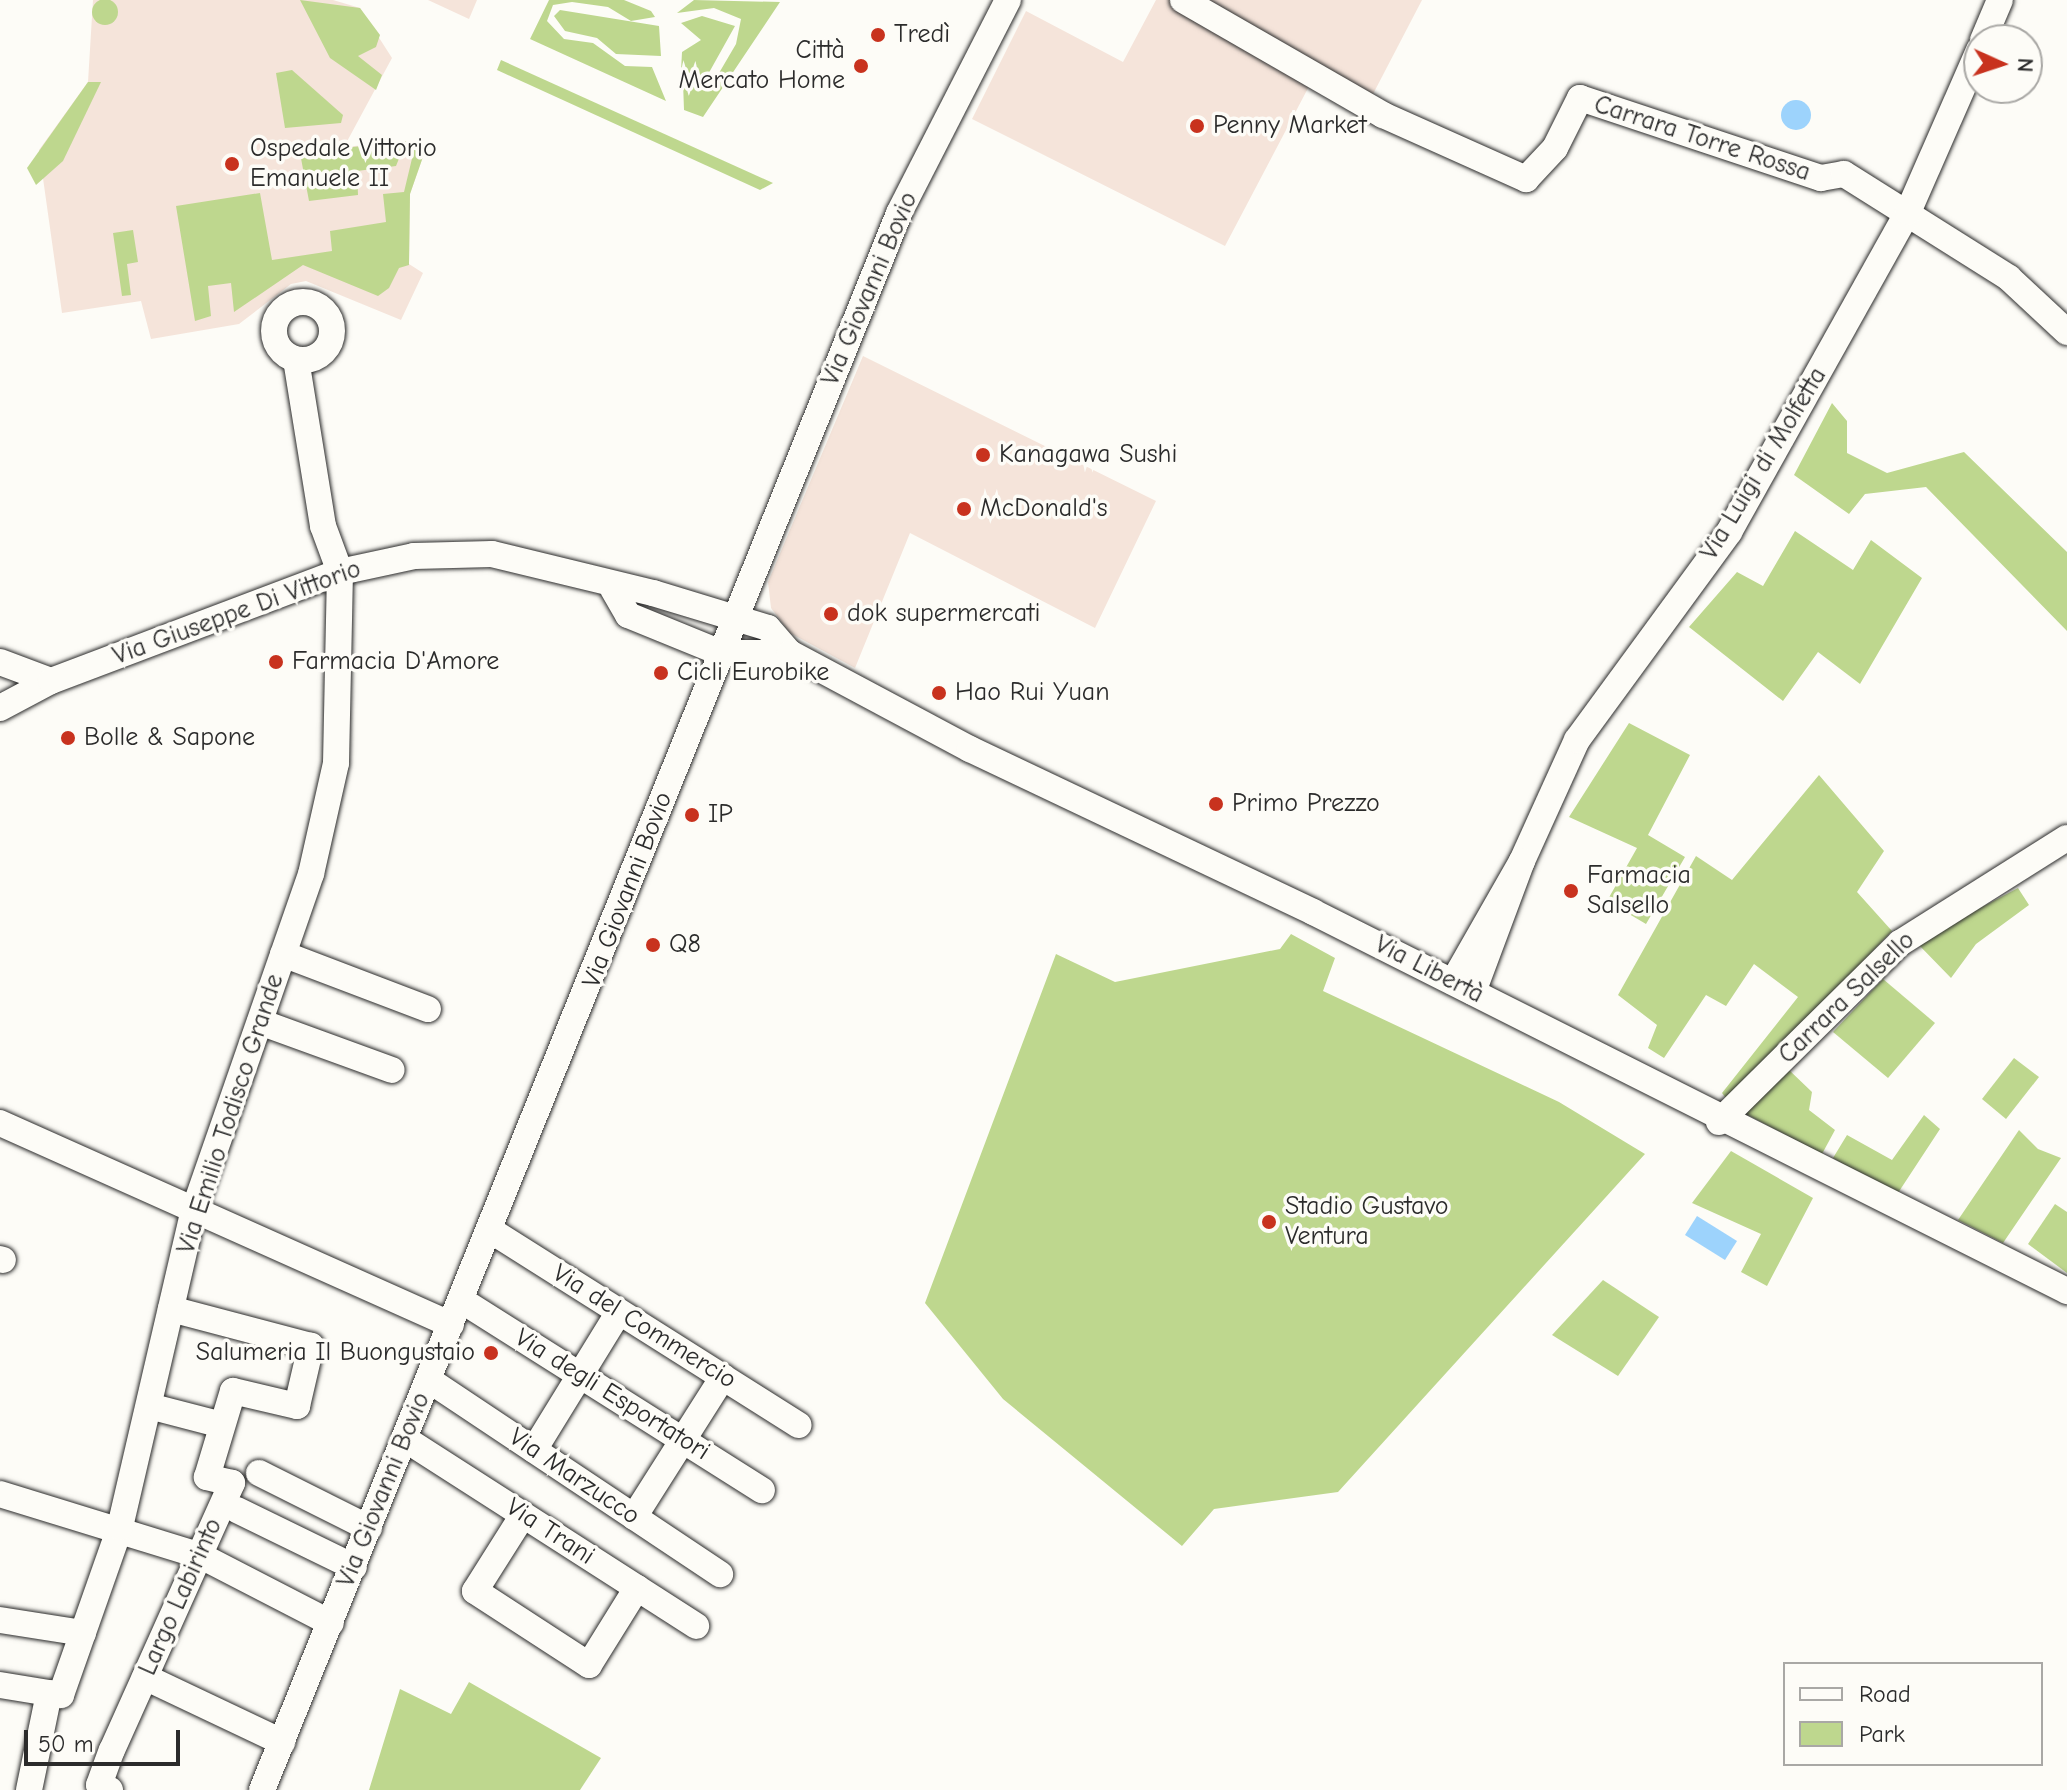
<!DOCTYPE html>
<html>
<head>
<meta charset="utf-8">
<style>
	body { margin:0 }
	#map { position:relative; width:2067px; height:1790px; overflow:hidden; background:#fdfcf7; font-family:"Comic Neue",sans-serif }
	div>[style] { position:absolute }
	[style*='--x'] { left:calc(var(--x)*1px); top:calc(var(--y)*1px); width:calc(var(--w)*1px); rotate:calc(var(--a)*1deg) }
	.built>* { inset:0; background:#f5e4da }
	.green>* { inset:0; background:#bed78e }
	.round { border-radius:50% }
	.water>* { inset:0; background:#9dd3fc }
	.roads { filter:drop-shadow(0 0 2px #2b2b2b) drop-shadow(0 0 2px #2b2b2b) }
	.minor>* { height:26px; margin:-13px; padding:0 13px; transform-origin:13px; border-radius:13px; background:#fdfcf7 }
	.minor>.ring { margin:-13px; padding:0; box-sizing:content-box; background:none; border:26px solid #fdfcf7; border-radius:50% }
	.dots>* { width:22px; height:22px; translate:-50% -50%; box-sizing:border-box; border:4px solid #fdfcf7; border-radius:50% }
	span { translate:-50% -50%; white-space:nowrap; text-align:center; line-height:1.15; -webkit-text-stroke:7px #fdfcf7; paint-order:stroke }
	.poi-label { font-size:26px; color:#2b2b2b }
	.left { translate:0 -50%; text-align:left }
	.right { translate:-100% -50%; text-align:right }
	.street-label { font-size:26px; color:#2b2b2b }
	.legend { position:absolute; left:1783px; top:1662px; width:260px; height:104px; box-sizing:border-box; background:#fdfcf7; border:2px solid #a9a8a5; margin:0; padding:10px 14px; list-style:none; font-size:24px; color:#2b2b2b }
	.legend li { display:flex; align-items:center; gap:16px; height:40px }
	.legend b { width:40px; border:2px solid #a9a8a5 }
	.north { position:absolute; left:1963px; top:24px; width:80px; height:80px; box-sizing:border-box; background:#fdfcf7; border:2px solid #a9a8a5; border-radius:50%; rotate:93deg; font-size:22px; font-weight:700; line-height:32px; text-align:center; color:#2b2b2b }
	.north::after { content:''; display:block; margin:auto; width:28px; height:36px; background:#c8321e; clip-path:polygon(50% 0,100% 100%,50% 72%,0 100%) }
	.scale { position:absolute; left:24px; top:1730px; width:156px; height:36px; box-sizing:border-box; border:4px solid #2b2b2b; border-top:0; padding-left:10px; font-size:24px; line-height:28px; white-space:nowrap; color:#2b2b2b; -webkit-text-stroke:6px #fdfcf7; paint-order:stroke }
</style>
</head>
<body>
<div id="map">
	<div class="built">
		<div style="clip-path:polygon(93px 0,333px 0,360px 8px,392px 58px,344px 147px,406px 141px,425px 151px,410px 194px,409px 264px,423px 273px,401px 320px,306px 281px,291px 284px,239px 324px,151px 339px,141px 301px,62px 313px,39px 150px,88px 82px)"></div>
		<div style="clip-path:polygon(428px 0,477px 0,469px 19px)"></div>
		<div style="clip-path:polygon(1156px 0,1171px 0,1316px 73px,1225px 246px,972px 119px,1026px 11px,1123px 62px)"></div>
		<div style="clip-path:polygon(1206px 0,1422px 0,1372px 96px)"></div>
		<div style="clip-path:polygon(863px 356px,1156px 501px,1095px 628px,910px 533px,855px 668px,790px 633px,771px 608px,768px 582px)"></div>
	</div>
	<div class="green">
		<div class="round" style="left:92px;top:-1px;width:26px;height:26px"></div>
		<div style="clip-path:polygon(300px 0,360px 8px,380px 35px,376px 47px,358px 56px,382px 75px,376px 90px,330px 58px)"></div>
		<div style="clip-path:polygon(549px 0,624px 0,651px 11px,655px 17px,631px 21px,608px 7px,572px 2px,553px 5px,547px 21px,564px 39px,593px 43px,625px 66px,652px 67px,666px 101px,530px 39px)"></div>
		<div style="clip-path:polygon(694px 0,780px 2px,703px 117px,684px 110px,683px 82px,712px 85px,736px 44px,741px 19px,714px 8px,677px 13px)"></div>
		<div style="clip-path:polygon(560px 10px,659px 26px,661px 56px,616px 54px,597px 38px,565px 31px,554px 16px)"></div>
		<div style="clip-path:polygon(702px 16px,735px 26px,706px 78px,681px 71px,682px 52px,701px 40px,681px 23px)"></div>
		<div style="clip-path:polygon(501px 60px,773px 183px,760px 190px,497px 70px)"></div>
		<div style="clip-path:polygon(292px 70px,343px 115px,341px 123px,285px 128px,276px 73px)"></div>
		<div style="clip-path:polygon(88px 82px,101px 82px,63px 161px,36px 185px,27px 168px)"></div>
		<div style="clip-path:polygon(406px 141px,396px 166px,357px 171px,358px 195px,309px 201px,300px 153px)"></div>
		<div style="clip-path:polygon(415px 146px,425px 151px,410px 194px,409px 265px,399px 268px,389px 288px,378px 296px,303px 265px,234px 312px,231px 283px,208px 286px,211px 316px,195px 321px,176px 206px,260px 193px,272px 260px,332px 251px,330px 231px,386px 222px,383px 194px,404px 192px)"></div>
		<div style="clip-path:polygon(133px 230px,138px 262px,127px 264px,131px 295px,122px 296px,113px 233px)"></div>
		<div style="clip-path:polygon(1832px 403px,1847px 421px,1847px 453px,1887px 473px,1964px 452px,2067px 552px,2067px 631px,1926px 487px,1865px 494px,1849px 514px,1794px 475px)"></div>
		<div style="clip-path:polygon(1795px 531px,1853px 570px,1871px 540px,1922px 578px,1860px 684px,1818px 652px,1783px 701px,1689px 627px,1737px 572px,1763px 586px)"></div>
		<div style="clip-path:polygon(1629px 723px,1690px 755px,1648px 835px,1685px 857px,1646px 924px,1607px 901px,1637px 848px,1569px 817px)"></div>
		<div style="clip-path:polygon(1819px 775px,1884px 851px,1857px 892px,1892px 931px,1729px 1102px,1722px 1093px,1798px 997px,1754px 964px,1726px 1006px,1706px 995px,1664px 1058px,1648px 1048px,1657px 1025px,1618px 995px,1696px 856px,1732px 880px)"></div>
		<div style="clip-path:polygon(2018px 888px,2029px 905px,1976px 944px,1951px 978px,1916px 942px)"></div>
		<div style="clip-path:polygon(1291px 934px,1335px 958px,1323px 991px,1559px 1102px,1645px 1154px,1338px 1492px,1214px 1509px,1182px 1546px,1003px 1399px,925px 1303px,1056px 954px,1115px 982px,1280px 949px)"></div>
		<div style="clip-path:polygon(1883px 979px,1935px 1023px,1888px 1078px,1833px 1032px)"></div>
		<div style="clip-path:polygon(2014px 1058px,2039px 1077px,2006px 1119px,1982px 1099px)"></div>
		<div style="clip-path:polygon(1788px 1069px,1812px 1092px,1809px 1110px,1835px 1130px,1822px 1154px,1744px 1113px)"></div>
		<div style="clip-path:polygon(1924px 1115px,1940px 1129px,1896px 1196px,1833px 1158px,1847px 1135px,1892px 1160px)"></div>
		<div style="clip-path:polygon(2019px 1130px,2038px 1149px,2061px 1158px,2003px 1243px,1958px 1220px)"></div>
		<div style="clip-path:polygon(1731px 1151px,1813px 1198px,1767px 1286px,1741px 1272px,1761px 1234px,1692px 1203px)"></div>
		<div style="clip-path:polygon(2055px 1204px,2067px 1212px,2067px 1273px,2028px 1244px)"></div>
		<div style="clip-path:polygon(1603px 1280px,1659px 1317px,1618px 1376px,1552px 1335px)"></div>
		<div style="clip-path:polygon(469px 1682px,601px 1758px,580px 1790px,369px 1790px,400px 1689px,451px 1714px)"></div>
	</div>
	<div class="water">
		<div class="round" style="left:1781px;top:100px;width:30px;height:30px"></div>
		<div style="clip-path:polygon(1697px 1216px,1737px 1241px,1725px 1260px,1685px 1235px)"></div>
	</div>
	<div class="roads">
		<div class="minor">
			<div style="--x:1183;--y:0;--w:231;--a:29.9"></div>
			<div style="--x:1383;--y:115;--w:157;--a:24.1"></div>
			<div style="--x:1526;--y:179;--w:42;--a:-46.9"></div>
			<div style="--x:1555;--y:148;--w:56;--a:-63.4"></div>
			<div style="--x:1580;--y:98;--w:254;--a:18.4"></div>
			<div style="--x:1821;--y:178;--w:23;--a:-10"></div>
			<div style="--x:1844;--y:174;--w:195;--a:32.2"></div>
			<div style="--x:2009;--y:278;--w:79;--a:43"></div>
			<div style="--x:1983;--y:40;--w:43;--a:-67"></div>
			<div class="ring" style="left:274px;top:302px;width:32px;height:32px"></div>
			<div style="--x:613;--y:589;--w:30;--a:60"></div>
			<div style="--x:628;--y:615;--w:100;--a:22.2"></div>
			<div style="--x:721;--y:653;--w:69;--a:0"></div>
			<div style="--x:0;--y:662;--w:54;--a:20.4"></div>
			<div style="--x:0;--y:708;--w:58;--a:-27.9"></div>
			<div style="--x:51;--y:681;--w:309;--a:-20.7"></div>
			<div style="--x:340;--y:572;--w:76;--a:-12.2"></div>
			<div style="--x:414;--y:556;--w:78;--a:-1.5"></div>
			<div style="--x:492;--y:554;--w:166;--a:13.6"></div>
			<div style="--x:653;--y:593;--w:120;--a:16.9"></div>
			<div style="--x:768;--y:628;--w:33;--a:49"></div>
			<div style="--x:790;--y:653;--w:204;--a:28.1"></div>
			<div style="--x:970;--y:749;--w:380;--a:25.4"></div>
			<div style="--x:1313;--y:912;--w:844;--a:26.69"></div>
			<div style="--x:1522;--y:861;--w:133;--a:-65.6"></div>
			<div style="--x:1577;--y:740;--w:258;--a:-53.8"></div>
			<div style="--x:1729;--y:532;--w:367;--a:-60.8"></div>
			<div style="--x:1908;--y:212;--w:177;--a:-66.3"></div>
			<div style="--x:283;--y:954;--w:155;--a:20.8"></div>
			<div style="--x:1453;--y:982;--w:139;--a:-60.3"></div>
			<div style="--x:1522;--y:861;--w:140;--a:110.5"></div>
			<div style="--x:260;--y:1022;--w:140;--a:20"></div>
			<div style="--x:1719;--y:1122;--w:255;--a:-44.7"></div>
			<div style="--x:1900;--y:943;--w:197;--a:-32.2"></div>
			<div style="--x:0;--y:1123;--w:494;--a:24.1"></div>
			<div style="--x:490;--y:1230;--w:365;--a:32.3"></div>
			<div style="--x:0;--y:1259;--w:3;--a:18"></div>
			<div style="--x:461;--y:1300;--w:356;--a:32.3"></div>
			<div style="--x:429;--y:1380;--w:350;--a:33.7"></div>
			<div style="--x:149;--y:1406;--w:75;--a:14.6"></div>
			<div style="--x:405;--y:1439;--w:346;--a:32.7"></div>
			<div style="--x:534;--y:1450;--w:162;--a:-58.4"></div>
			<div style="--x:259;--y:1473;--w:123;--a:26.6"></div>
			<div style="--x:0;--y:1494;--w:210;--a:17.1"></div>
			<div style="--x:201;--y:1556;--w:146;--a:27.3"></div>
			<div style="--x:237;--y:1510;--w:130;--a:26"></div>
			<div style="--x:523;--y:1515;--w:90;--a:122.3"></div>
			<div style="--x:475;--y:1591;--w:136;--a:33"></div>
			<div style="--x:589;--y:1665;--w:91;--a:-58.1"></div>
			<div style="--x:634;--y:1517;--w:166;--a:-57.6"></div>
			<div style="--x:0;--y:1620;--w:84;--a:8.9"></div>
			<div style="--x:145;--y:1677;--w:152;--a:25.4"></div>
			<div style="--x:0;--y:1685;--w:62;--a:9.3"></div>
			<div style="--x:61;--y:1695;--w:178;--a:-70.6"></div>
			<div style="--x:120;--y:1527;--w:326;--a:-76.9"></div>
			<div style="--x:194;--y:1210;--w:356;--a:-70.8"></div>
			<div style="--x:311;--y:874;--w:114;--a:-77.3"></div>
			<div style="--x:336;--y:763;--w:191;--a:-88.8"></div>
			<div style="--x:340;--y:572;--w:49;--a:-110.3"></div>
			<div style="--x:323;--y:526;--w:168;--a:-99.2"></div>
			<div style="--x:29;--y:1790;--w:99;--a:-78.3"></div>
			<div style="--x:110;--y:1790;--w:12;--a:-156"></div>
			<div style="--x:99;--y:1785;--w:37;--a:-70"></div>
			<div style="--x:112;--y:1750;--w:293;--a:-65.8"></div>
			<div style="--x:232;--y:1483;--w:26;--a:-167"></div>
			<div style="--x:207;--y:1477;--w:90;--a:-73.2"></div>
			<div style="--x:233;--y:1391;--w:66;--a:13.2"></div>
			<div style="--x:297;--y:1406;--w:62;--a:-76.9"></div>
			<div style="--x:311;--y:1346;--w:145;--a:-165.2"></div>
			<div style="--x:262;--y:1790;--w:1701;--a:-68"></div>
			<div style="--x:899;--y:213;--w:239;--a:-62.9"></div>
		</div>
	</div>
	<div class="dots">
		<div style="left:878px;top:35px;background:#c8321e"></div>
		<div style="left:861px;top:66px;background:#c8321e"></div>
		<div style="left:1197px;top:126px;background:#c8321e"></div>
		<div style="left:232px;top:164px;background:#c8321e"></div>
		<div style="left:983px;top:455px;background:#c8321e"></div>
		<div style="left:964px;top:509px;background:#c8321e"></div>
		<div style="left:831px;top:614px;background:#c8321e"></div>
		<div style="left:276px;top:662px;background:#c8321e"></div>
		<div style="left:661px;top:673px;background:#c8321e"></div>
		<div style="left:939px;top:693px;background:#c8321e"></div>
		<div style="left:68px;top:738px;background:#c8321e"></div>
		<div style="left:1216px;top:804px;background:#c8321e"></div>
		<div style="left:692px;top:815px;background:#c8321e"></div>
		<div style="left:1571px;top:891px;background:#c8321e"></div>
		<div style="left:653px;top:945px;background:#c8321e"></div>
		<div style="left:1269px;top:1222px;background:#c8321e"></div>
		<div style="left:491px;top:1353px;background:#c8321e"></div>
	</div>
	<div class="poi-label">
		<span class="left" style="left:894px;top:35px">Tredì</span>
		<span class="right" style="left:845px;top:66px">Città<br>Mercato Home</span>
		<span class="left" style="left:1213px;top:126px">Penny Market</span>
		<span class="left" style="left:250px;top:164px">Ospedale Vittorio<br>Emanuele II</span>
		<span class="left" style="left:999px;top:455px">Kanagawa Sushi</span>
		<span class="left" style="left:980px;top:509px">McDonald's</span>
		<span class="left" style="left:847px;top:614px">dok supermercati</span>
		<span class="left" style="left:292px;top:662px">Farmacia D'Amore</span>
		<span class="left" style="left:677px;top:673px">Cicli Eurobike</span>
		<span class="left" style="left:955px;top:693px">Hao Rui Yuan</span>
		<span class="left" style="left:84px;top:738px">Bolle &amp; Sapone</span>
		<span class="left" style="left:1232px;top:804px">Primo Prezzo</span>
		<span class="left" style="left:708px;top:815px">IP</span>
		<span class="left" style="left:1587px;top:891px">Farmacia<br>Salsello</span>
		<span class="left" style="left:669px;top:945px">Q8</span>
		<span class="left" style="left:1285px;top:1222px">Stadio Gustavo<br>Ventura</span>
		<span class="right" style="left:475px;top:1353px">Salumeria Il Buongustaio</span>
	</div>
	<div class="street-label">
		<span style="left:1702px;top:139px;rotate:18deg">Carrara Torre Rossa</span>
		<span style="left:870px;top:289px;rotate:-67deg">Via Giovanni Bovio</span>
		<span style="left:1764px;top:464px;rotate:-59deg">Via Luigi di Molfetta</span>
		<span style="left:237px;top:613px;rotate:-20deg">Via Giuseppe Di Vittorio</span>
		<span style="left:628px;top:890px;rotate:-69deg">Via Giovanni Bovio</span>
		<span style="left:1429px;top:970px;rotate:27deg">Via Libertà</span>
		<span style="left:1847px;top:998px;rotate:-44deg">Carrara Salsello</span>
		<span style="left:231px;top:1114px;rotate:-72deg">Via Emilio Todisco Grande</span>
		<span style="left:644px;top:1327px;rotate:32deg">Via del Commercio</span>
		<span style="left:612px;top:1395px;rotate:32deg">Via degli Esportatori</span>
		<span style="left:574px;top:1477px;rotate:34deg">Via Marzucco</span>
		<span style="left:384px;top:1490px;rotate:-68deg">Via Giovanni Bovio</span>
		<span style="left:550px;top:1532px;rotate:33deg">Via Trani</span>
		<span style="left:181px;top:1597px;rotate:-66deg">Largo Labirinto</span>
	</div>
	<ul class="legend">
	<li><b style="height:10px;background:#fdfcf7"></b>Road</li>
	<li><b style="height:22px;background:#bed78e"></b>Park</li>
	</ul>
	<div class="north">N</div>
	<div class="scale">50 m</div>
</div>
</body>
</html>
